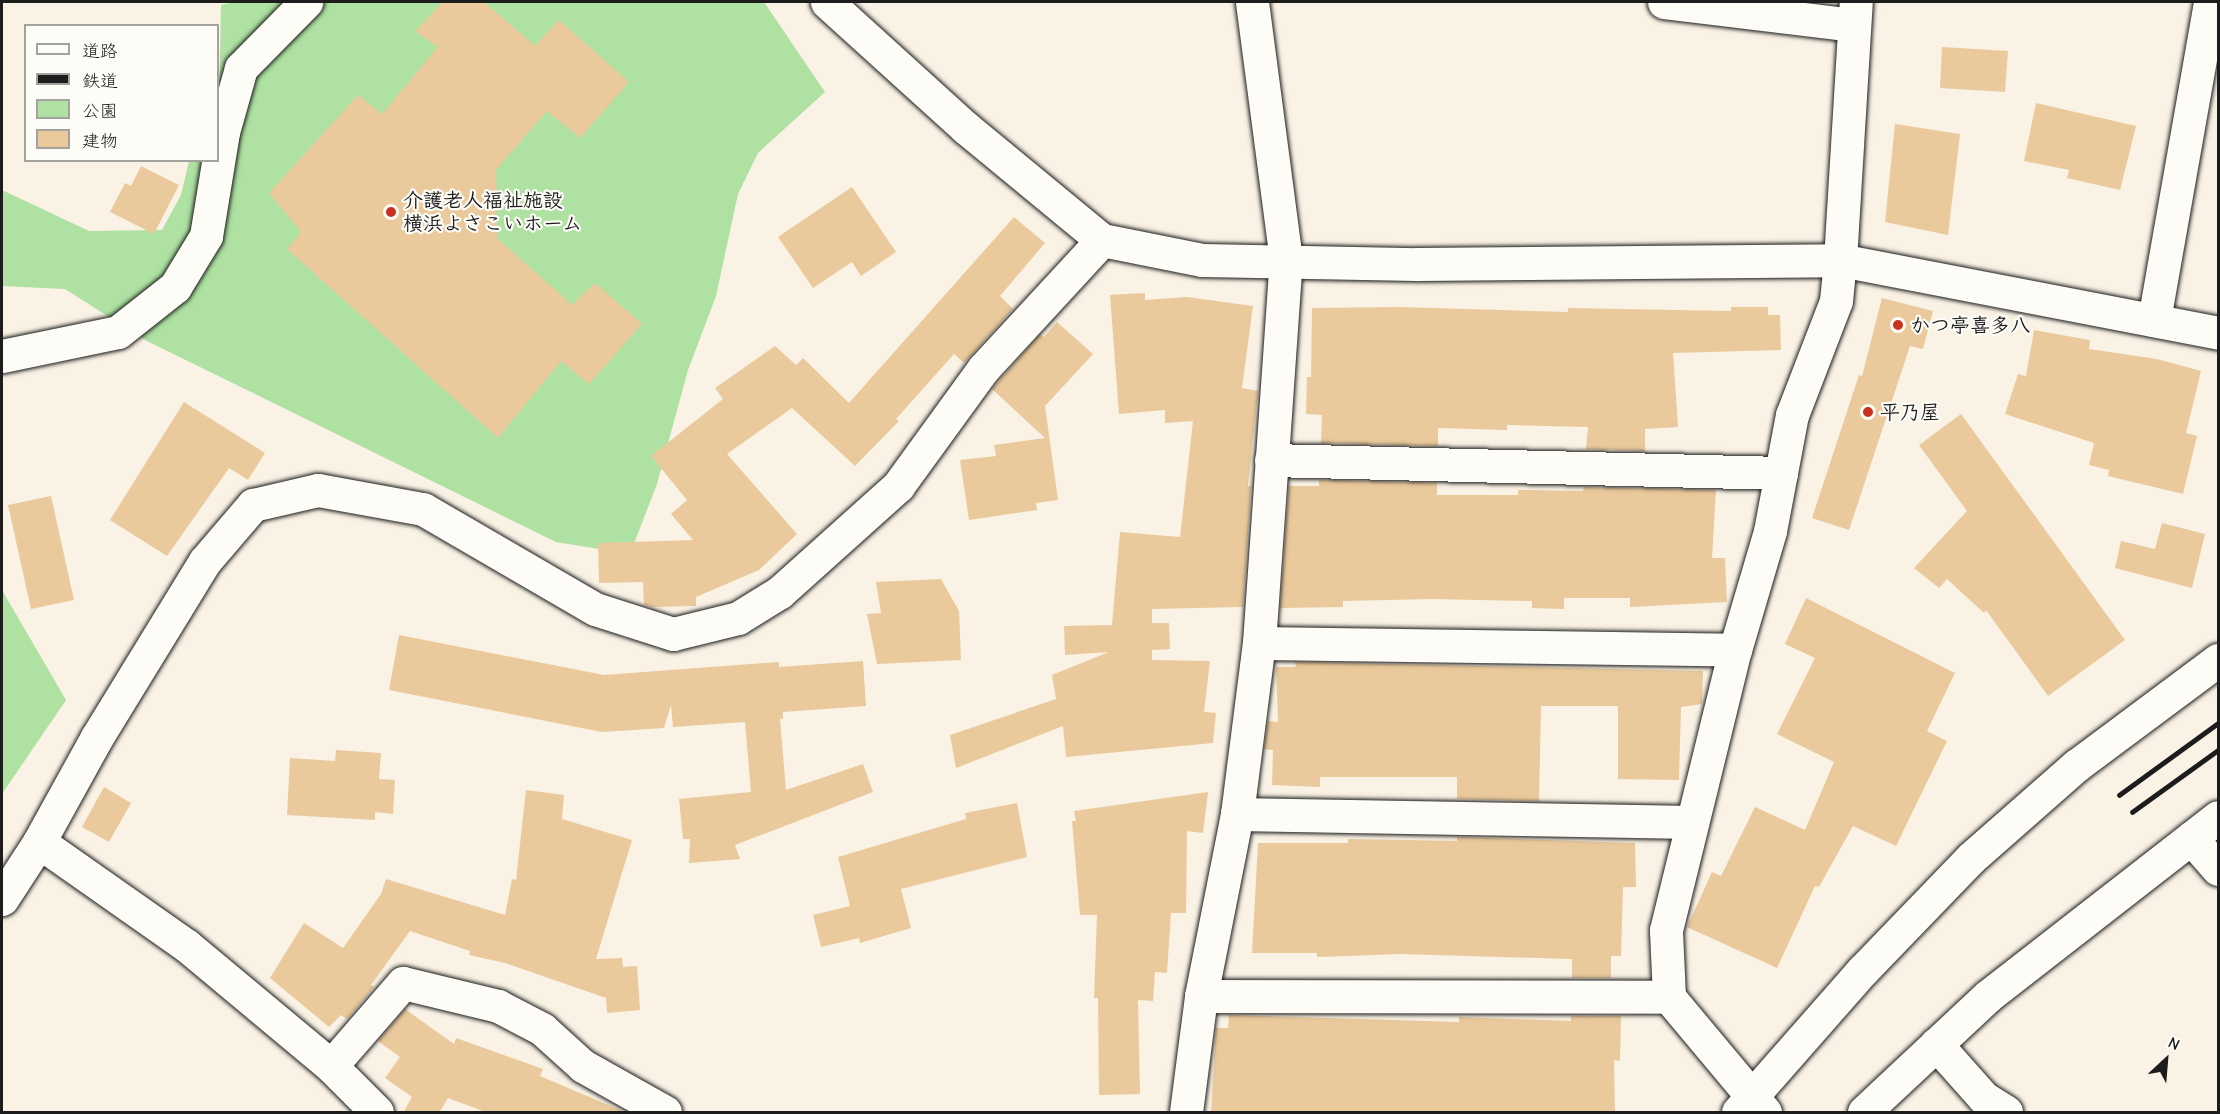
<!DOCTYPE html>
<html>
<head>
<meta charset="utf-8">
<style>
	body { margin:0 }
	#map { position:relative; width:2220px; height:1114px; overflow:hidden; background:#f9f2e5; font-family:"Comic Neue","Klee One",sans-serif }
	div>[style] { position:absolute }
	[style*='--x'] { left:calc(var(--x)*1px); top:calc(var(--y)*1px); width:calc(var(--w)*1px); rotate:calc(var(--a)*1deg) }
	.green>* { inset:0; background:#aee1a2 }
	.building>* { inset:0; background:#eaca9c }
	.roads { filter:drop-shadow(0 0 2px #1c1c1c) drop-shadow(0 0 2px #1c1c1c) }
	.street>* { height:33px; margin:-16.5px; padding:0 16.5px; transform-origin:16.5px; border-radius:16.5px; background:#fdfcf7 }
	.secondary>* { height:33px; margin:-16.5px; padding:0 16.5px; transform-origin:16.5px; border-radius:16.5px; background:#fdfcf7 }
	.rail>* { height:4.5px; margin:-2.25px; padding:0 2.25px; transform-origin:2.25px; border-radius:2.25px; background:#1c1c1c }
	.dots>* { width:16px; height:16px; translate:-50% -50%; box-sizing:border-box; border:3px solid #fdfcf7; border-radius:50% }
	span { translate:-50% -50%; white-space:nowrap; text-align:center; line-height:1.15; -webkit-text-stroke:4.5px #fdfcf7; paint-order:stroke }
	.poi-label { font-size:20px; color:#1c1c1c; font-weight:700 }
	.left { translate:0 -50%; text-align:left }
	.frame { position:absolute; inset:0; border:3px solid #1c1c1c; pointer-events:none }
	.legend { position:absolute; left:24px; top:24px; width:195px; height:138px; box-sizing:border-box; background:#fdfcf7; border:2px solid #a3a29f; margin:0; padding:8px 10px; list-style:none; font-size:18px; color:#1c1c1c }
	.legend li { display:flex; align-items:center; gap:12px; height:30px }
	.legend b { width:30px; border:2px solid #a3a29f }
	.north { position:absolute; left:2136px; top:1030px; width:60px; height:60px; -webkit-text-stroke:4px #fdfcf7; paint-order:stroke; rotate:26deg; font-size:16px; font-weight:700; line-height:24px; text-align:center; color:#1c1c1c }
	.north::after { content:''; display:block; margin:auto; width:21px; height:27px; background:#1c1c1c; clip-path:polygon(50% 0,100% 100%,50% 72%,0 100%) }
</style>
</head>
<body>
<div id="map">
	<div class="green">
		<div style="clip-path:polygon(233px 2px,764px 2px,825px 92px,758px 153px,738px 194px,716px 296px,688px 370px,657px 484px,630px 554px,556px 542px,147px 341px,65px 289px,2px 286px,2px 190px,89px 231px,162px 230px,181px 195px,189px 161px,218px 160px,221px 5px)"></div>
		<div style="clip-path:polygon(2px 590px,66px 700px,2px 794px)"></div>
	</div>
	<div class="building">
		<div style="clip-path:polygon(443px 2px,484px 2px,535px 46px,559px 20px,629px 82px,580px 138px,547px 111px,496px 170px,497px 238px,572px 305px,595px 283px,642px 324px,589px 384px,561px 361px,498px 438px,287px 249px,301px 232px,269px 193px,358px 95px,382px 114px,438px 47px,415px 31px)"></div>
		<div style="clip-path:polygon(1942px 47px,2008px 51px,2005px 92px,1940px 88px)"></div>
		<div style="clip-path:polygon(2036px 103px,2136px 126px,2120px 190px,2067px 178px,2069px 170px,2024px 161px)"></div>
		<div style="clip-path:polygon(1895px 124px,1960px 134px,1948px 235px,1885px 222px)"></div>
		<div style="clip-path:polygon(141px 166px,179px 185px,154px 234px,110px 212px,125px 183px,131px 186px)"></div>
		<div style="clip-path:polygon(852px 187px,896px 252px,861px 276px,852px 262px,813px 288px,778px 237px)"></div>
		<div style="clip-path:polygon(1014px 217px,1045px 243px,1000px 296px,1013px 309px,964px 363px,954px 354px,896px 419px,899px 421px,855px 466px,792px 408px,727px 454px,797px 534px,759px 570px,696px 597px,696px 606px,652px 607px,644px 605px,643px 582px,599px 583px,598px 543px,693px 540px,671px 514px,687px 500px,651px 456px,723px 399px,715px 388px,775px 346px,796px 365px,803px 358px,849px 403px)"></div>
		<div style="clip-path:polygon(1145px 293px,1145px 300px,1187px 297px,1253px 306px,1242px 388px,1258px 391px,1248px 486px,1251px 486px,1243px 607px,1152px 609px,1152px 623px,1169px 623px,1170px 649px,1152px 650px,1152px 660px,1210px 661px,1204px 712px,1216px 713px,1213px 743px,1066px 757px,1063px 726px,956px 768px,950px 735px,1056px 699px,1052px 675px,1109px 652px,1065px 655px,1064px 626px,1112px 625px,1120px 532px,1180px 537px,1193px 421px,1165px 423px,1165px 410px,1119px 414px,1110px 295px)"></div>
		<div style="clip-path:polygon(1882px 298px,1933px 311px,1923px 349px,1910px 346px,1849px 530px,1812px 518px,1859px 375px,1862px 376px)"></div>
		<div style="clip-path:polygon(1400px 307px,1568px 312px,1568px 308px,1731px 311px,1731px 307px,1768px 307px,1768px 315px,1780px 315px,1781px 350px,1673px 353px,1678px 427px,1645px 429px,1645px 451px,1586px 449px,1588px 427px,1507px 425px,1507px 430px,1438px 428px,1438px 446px,1321px 443px,1322px 415px,1306px 414px,1307px 377px,1311px 377px,1312px 308px)"></div>
		<div style="clip-path:polygon(1057px 322px,1093px 354px,1045px 406px,1058px 500px,1036px 503px,1037px 510px,969px 520px,960px 460px,996px 456px,994px 445px,1045px 438px,992px 389px,1040px 334px,1044px 337px)"></div>
		<div style="clip-path:polygon(2034px 330px,2090px 340px,2089px 349px,2157px 359px,2201px 371px,2186px 433px,2197px 436px,2183px 494px,2108px 476px,2109px 470px,2089px 465px,2094px 443px,2005px 414px,2018px 374px,2026px 376px)"></div>
		<div style="clip-path:polygon(184px 402px,265px 453px,248px 480px,229px 468px,167px 556px,110px 520px)"></div>
		<div style="clip-path:polygon(1961px 414px,2125px 640px,2048px 696px,1986px 610px,1984px 613px,1947px 579px,1939px 588px,1914px 568px,1967px 511px,1919px 445px)"></div>
		<div style="clip-path:polygon(1319px 480px,1437px 483px,1437px 495px,1518px 495px,1518px 490px,1583px 491px,1584px 487px,1716px 490px,1712px 558px,1725px 558px,1727px 602px,1630px 607px,1630px 598px,1564px 598px,1564px 609px,1532px 608px,1532px 601px,1432px 599px,1343px 601px,1343px 607px,1280px 608px,1289px 486px,1319px 486px)"></div>
		<div style="clip-path:polygon(51px 496px,74px 600px,31px 609px,8px 505px)"></div>
		<div style="clip-path:polygon(2162px 523px,2205px 534px,2192px 588px,2115px 568px,2121px 541px,2155px 549px)"></div>
		<div style="clip-path:polygon(941px 579px,959px 611px,961px 660px,877px 664px,867px 614px,881px 613px,876px 582px)"></div>
		<div style="clip-path:polygon(1806px 598px,1955px 673px,1927px 731px,1947px 741px,1896px 846px,1853px 826px,1819px 887px,1815px 886px,1777px 968px,1687px 927px,1712px 872px,1721px 876px,1755px 807px,1805px 830px,1834px 762px,1777px 734px,1815px 658px,1785px 644px)"></div>
		<div style="clip-path:polygon(399px 635px,604px 675px,779px 662px,779px 667px,863px 661px,866px 706px,783px 712px,783px 719px,780px 719px,786px 790px,863px 764px,873px 792px,735px 845px,740px 859px,689px 863px,690px 839px,683px 839px,679px 799px,751px 792px,745px 722px,673px 727px,671px 705px,664px 728px,602px 732px,389px 690px)"></div>
		<div style="clip-path:polygon(1295px 662px,1703px 671px,1702px 704px,1681px 707px,1679px 780px,1618px 779px,1618px 706px,1541px 706px,1539px 801px,1457px 799px,1457px 777px,1320px 777px,1320px 787px,1272px 785px,1273px 750px,1264px 749px,1268px 721px,1278px 722px,1276px 667px,1296px 667px)"></div>
		<div style="clip-path:polygon(336px 750px,381px 753px,379px 779px,395px 780px,393px 814px,375px 812px,375px 820px,287px 815px,290px 758px,335px 761px)"></div>
		<div style="clip-path:polygon(104px 787px,131px 803px,109px 842px,82px 827px)"></div>
		<div style="clip-path:polygon(526px 790px,564px 795px,562px 819px,632px 840px,596px 959px,622px 958px,623px 967px,637px 966px,640px 1010px,607px 1013px,606px 998px,505px 963px,469px 955px,470px 951px,410px 931px,371px 985px,374px 987px,347px 1019px,341px 1015px,329px 1027px,270px 978px,304px 923px,343px 948px,381px 894px,386px 879px,505px 915px,512px 879px,516px 880px)"></div>
		<div style="clip-path:polygon(1208px 792px,1203px 833px,1187px 831px,1186px 913px,1171px 913px,1167px 973px,1155px 972px,1153px 1001px,1138px 1000px,1140px 1094px,1099px 1095px,1098px 998px,1094px 998px,1097px 915px,1080px 915px,1072px 821px,1076px 821px,1074px 811px)"></div>
		<div style="clip-path:polygon(1017px 803px,1027px 857px,901px 889px,911px 928px,860px 943px,859px 938px,821px 947px,813px 915px,850px 906px,838px 857px,966px 819px,965px 813px)"></div>
		<div style="clip-path:polygon(1457px 837px,1635px 843px,1636px 887px,1623px 887px,1621px 956px,1611px 956px,1611px 978px,1572px 978px,1572px 959px,1401px 954px,1317px 957px,1317px 953px,1252px 953px,1258px 843px,1348px 843px,1348px 839px,1457px 841px)"></div>
		<div style="clip-path:polygon(405px 1009px,454px 1044px,456px 1038px,543px 1069px,540px 1076px,627px 1113px,488px 1113px,448px 1098px,439px 1113px,403px 1113px,412px 1097px,385px 1078px,400px 1057px,378px 1041px)"></div>
		<div style="clip-path:polygon(1229px 1015px,1459px 1022px,1459px 1017px,1571px 1021px,1571px 1016px,1621px 1016px,1620px 1061px,1614px 1060px,1615px 1113px,1211px 1113px,1216px 1028px,1228px 1028px)"></div>
	</div>
	<div class="roads">
		<div class="street">
			<div style="--x:827;--y:2;--w:188;--a:42.2"></div>
			<div style="--x:966;--y:128;--w:176;--a:39.5"></div>
			<div style="--x:1664;--y:2;--w:190;--a:6.9"></div>
			<div style="--x:2154;--y:320;--w:323;--a:-80"></div>
			<div style="--x:2;--y:356;--w:118;--a:-11.7"></div>
			<div style="--x:118;--y:332;--w:73;--a:-38.3"></div>
			<div style="--x:175;--y:287;--w:60;--a:-58.7"></div>
			<div style="--x:206;--y:236;--w:105;--a:-80.7"></div>
			<div style="--x:223;--y:132;--w:66;--a:-74.3"></div>
			<div style="--x:241;--y:68;--w:93;--a:-45.4"></div>
			<div style="--x:1271;--y:460;--w:510;--a:1.46"></div>
			<div style="--x:1259;--y:643;--w:476;--a:0.8"></div>
			<div style="--x:1237;--y:814;--w:454;--a:1"></div>
			<div style="--x:2191;--y:838;--w:41;--a:48.9"></div>
			<div style="--x:39;--y:842;--w:181;--a:35.1"></div>
			<div style="--x:187;--y:946;--w:187;--a:39.8"></div>
			<div style="--x:331;--y:1066;--w:65;--a:45"></div>
			<div style="--x:1201;--y:996;--w:468;--a:0.1"></div>
			<div style="--x:1936;--y:1044;--w:72;--a:48.4"></div>
			<div style="--x:1984;--y:1098;--w:26;--a:32"></div>
			<div style="--x:331;--y:1066;--w:110;--a:-49.1"></div>
			<div style="--x:403;--y:983;--w:98;--a:13.6"></div>
			<div style="--x:498;--y:1006;--w:50;--a:27.6"></div>
			<div style="--x:542;--y:1029;--w:55;--a:42.1"></div>
			<div style="--x:583;--y:1066;--w:94;--a:29.3"></div>
			<div style="--x:1186;--y:1112;--w:117;--a:-82.6"></div>
			<div style="--x:1201;--y:996;--w:186;--a:-78.8"></div>
			<div style="--x:1237;--y:814;--w:172;--a:-82.7"></div>
			<div style="--x:1259;--y:643;--w:383;--a:-86"></div>
			<div style="--x:1765;--y:1112;--w:150;--a:-129.9"></div>
			<div style="--x:1669;--y:997;--w:67;--a:-92.6"></div>
			<div style="--x:1666;--y:930;--w:288;--a:-76.2"></div>
			<div style="--x:1735;--y:650;--w:124;--a:-73.6"></div>
			<div style="--x:1770;--y:531;--w:118;--a:-79.3"></div>
			<div style="--x:1792;--y:415;--w:122;--a:-68.9"></div>
			<div style="--x:1836;--y:301;--w:41;--a:-84.4"></div>
			<div style="--x:1840;--y:260;--w:385;--a:10.9"></div>
		</div>
		<div class="secondary">
			<div style="--x:1252;--y:2;--w:261;--a:82.5"></div>
			<div style="--x:2;--y:899;--w:68;--a:-57"></div>
			<div style="--x:39;--y:842;--w:120;--a:-61.1"></div>
			<div style="--x:97;--y:737;--w:206;--a:-58.5"></div>
			<div style="--x:205;--y:561;--w:74;--a:-49.4"></div>
			<div style="--x:253;--y:505;--w:67;--a:-13"></div>
			<div style="--x:318;--y:490;--w:107;--a:10.3"></div>
			<div style="--x:423;--y:509;--w:199;--a:30.2"></div>
			<div style="--x:595;--y:609;--w:82;--a:17.8"></div>
			<div style="--x:673;--y:634;--w:67;--a:-13.8"></div>
			<div style="--x:738;--y:618;--w:49;--a:-31.8"></div>
			<div style="--x:780;--y:592;--w:159;--a:-41.9"></div>
			<div style="--x:898;--y:486;--w:145;--a:-54"></div>
			<div style="--x:983;--y:369;--w:176;--a:-47.3"></div>
			<div style="--x:1102;--y:240;--w:102;--a:11.3"></div>
			<div style="--x:1202;--y:260;--w:215;--a:1.1"></div>
			<div style="--x:1417;--y:264;--w:423;--a:-0.5"></div>
			<div style="--x:1840;--y:260;--w:258;--a:-86.5"></div>
			<div style="--x:1738;--y:1112;--w:188;--a:-48.7"></div>
			<div style="--x:1862;--y:971;--w:157;--a:-46"></div>
			<div style="--x:1971;--y:858;--w:141;--a:-41.3"></div>
			<div style="--x:2077;--y:765;--w:176;--a:-36.7"></div>
			<div style="--x:1864;--y:1112;--w:170;--a:-43.1"></div>
			<div style="--x:1988;--y:996;--w:291;--a:-37.9"></div>
		</div>
	</div>
	<div class="rail">
		<div style="--x:2119;--y:795;--w:122;--a:-36"></div>
		<div style="--x:2132;--y:812;--w:106;--a:-35.8"></div>
	</div>
	<div class="dots">
		<div style="left:391px;top:212px;background:#c8321e"></div>
		<div style="left:1898px;top:325px;background:#c8321e"></div>
		<div style="left:1868px;top:412px;background:#c8321e"></div>
	</div>
	<div class="poi-label">
		<span class="left" style="left:403px;top:212px">介護老人福祉施設<br>横浜よさこいホーム</span>
		<span class="left" style="left:1910px;top:325px">かつ亭喜多八</span>
		<span class="left" style="left:1880px;top:412px">平乃屋</span>
	</div>
	<div class="frame"></div>
	<ul class="legend">
	<li><b style="height:8px;background:#fdfcf7"></b>道路</li>
	<li><b style="height:8px;background:#1c1c1c"></b>鉄道</li>
	<li><b style="height:16px;background:#aee1a2"></b>公園</li>
	<li><b style="height:16px;background:#eaca9c"></b>建物</li>
	</ul>
	<div class="north">N</div>
</div>
</body>
</html>
